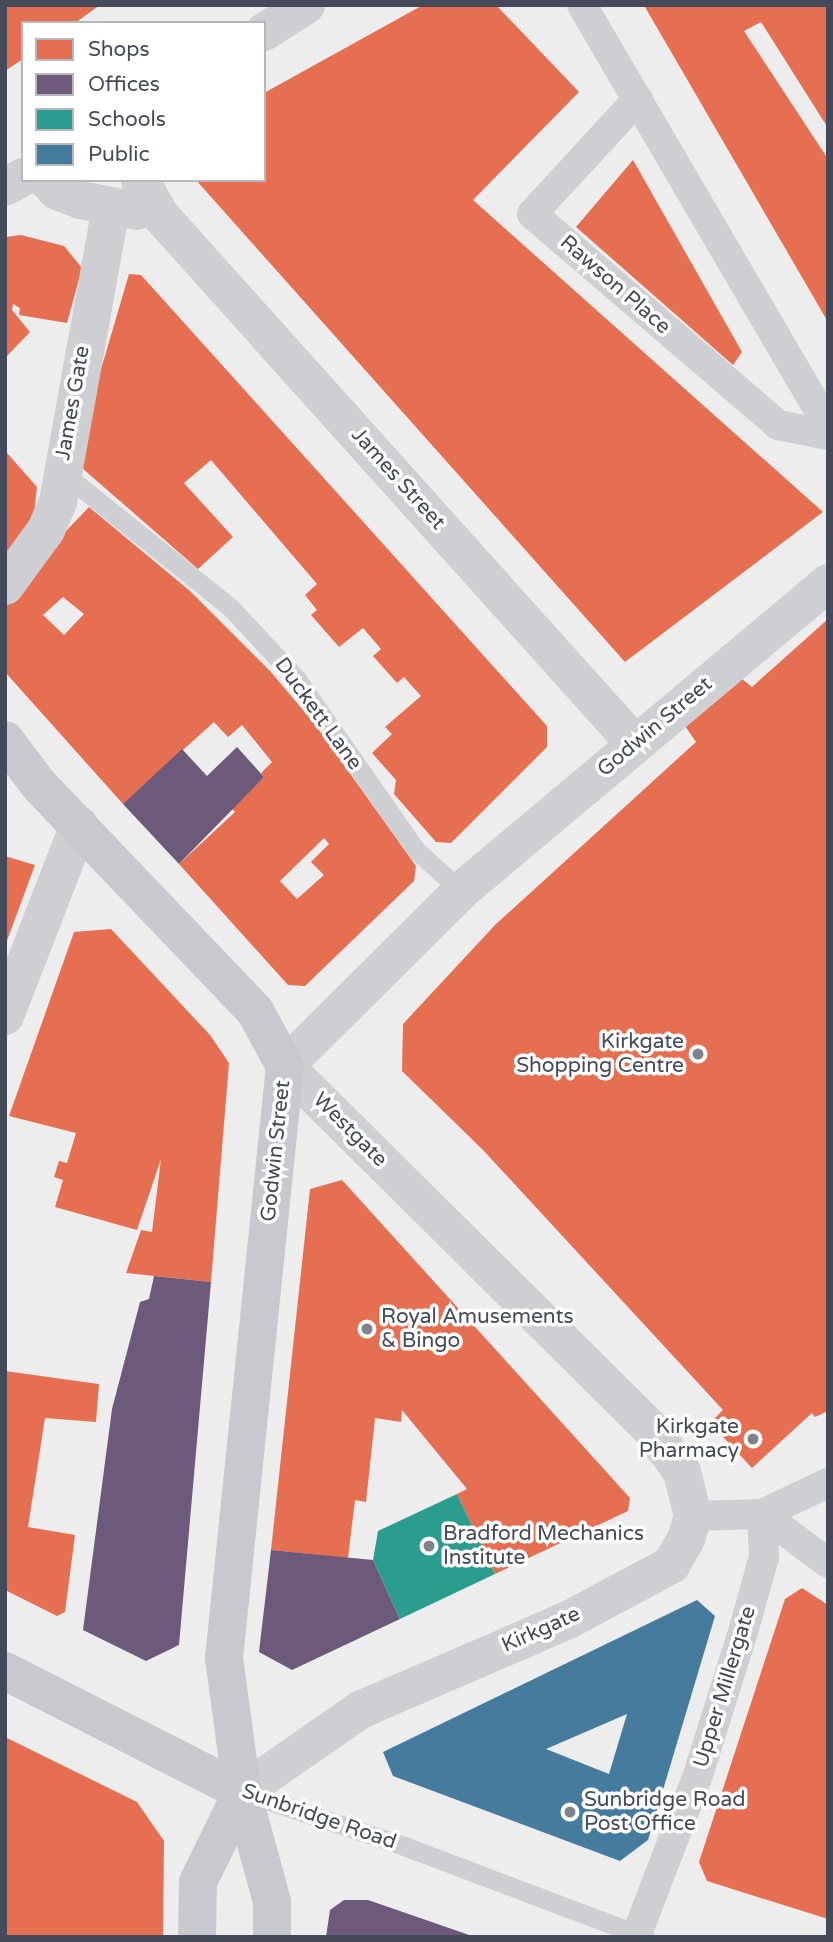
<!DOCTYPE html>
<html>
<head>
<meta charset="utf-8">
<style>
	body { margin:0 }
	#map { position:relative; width:833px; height:1942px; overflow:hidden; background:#eeeded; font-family:"Varela Round",sans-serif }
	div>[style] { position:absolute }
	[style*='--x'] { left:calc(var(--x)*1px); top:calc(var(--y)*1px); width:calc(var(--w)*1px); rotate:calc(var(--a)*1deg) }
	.shops>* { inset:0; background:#e76f51 }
	.offices>* { inset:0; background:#6d597a }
	.schools>* { inset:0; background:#2a9d8f }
	.public>* { inset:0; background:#457b9d }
	.service>* { height:19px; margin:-9.5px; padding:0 9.5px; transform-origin:9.5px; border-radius:9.5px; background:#cecfd3 }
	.pedestrian>* { height:30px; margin:-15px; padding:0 15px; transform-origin:15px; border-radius:15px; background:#cecfd3 }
	.minor>* { height:38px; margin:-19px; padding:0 19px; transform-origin:19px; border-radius:19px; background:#cecfd3 }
	.primary>* { height:38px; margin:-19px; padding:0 19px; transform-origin:19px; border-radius:19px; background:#c8c9ce }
	.dots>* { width:19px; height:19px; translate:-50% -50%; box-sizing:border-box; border:4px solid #fff; border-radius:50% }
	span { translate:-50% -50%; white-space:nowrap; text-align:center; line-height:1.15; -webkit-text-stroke:7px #fff; paint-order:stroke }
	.street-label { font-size:21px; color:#444a5a }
	.poi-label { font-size:21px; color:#444a5a }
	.right { translate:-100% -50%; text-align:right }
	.left { translate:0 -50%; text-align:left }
	.frame { position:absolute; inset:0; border:7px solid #444a5a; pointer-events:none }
	.legend { position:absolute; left:21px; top:21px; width:245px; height:161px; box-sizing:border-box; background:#fff; border:2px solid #b4b7bd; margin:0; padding:9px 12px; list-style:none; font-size:21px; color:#444a5a }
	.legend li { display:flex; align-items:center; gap:14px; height:35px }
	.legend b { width:35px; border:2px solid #b4b7bd }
</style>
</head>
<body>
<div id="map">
	<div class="shops">
		<div style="clip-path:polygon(5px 5px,100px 5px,75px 23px,23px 23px,23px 59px,5px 71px)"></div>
		<div style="clip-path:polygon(423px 5px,496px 5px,579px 92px,473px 200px,823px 512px,625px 662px,196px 180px,264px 180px,264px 93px)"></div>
		<div style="clip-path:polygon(828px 5px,828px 128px,761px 22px,744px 31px,828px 159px,828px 322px,645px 7px)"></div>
		<div style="clip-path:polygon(633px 160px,742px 352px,733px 365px,576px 227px)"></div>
		<div style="clip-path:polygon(21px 235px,64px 246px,82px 268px,67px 323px,19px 315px,20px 308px,13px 304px,12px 310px,30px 332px,5px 358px,5px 237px)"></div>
		<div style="clip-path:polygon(129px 274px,141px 275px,547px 726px,547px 747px,451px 843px,436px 842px,394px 794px,396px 780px,372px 753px,392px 734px,385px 727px,421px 696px,404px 677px,397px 683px,373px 656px,381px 649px,363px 628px,339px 647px,311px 615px,317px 610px,305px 595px,317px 584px,211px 460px,184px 483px,233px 537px,198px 569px,74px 461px)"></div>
		<div style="clip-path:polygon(7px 453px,37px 487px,33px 523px,5px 564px)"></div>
		<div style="clip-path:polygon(evenodd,89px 507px,190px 591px,270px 671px,314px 723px,416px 866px,414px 881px,305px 986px,288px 985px,179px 864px,235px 812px,231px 808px,264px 777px,261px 773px,272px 762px,242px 725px,228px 737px,214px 722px,123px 804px,5px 672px,5px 595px,89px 507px,63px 597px,84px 614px,64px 635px,43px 615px,63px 597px,89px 507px,324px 838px,329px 844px,311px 862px,324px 875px,297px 899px,280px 881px,324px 838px)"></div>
		<div style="clip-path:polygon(828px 619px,828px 1411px,815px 1417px,812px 1413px,752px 1468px,710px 1423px,723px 1410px,483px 1150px,402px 1071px,403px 1024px,495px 925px,696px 742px,685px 726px,737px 675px,752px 687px)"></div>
		<div style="clip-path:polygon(5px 856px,35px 865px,5px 946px)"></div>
		<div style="clip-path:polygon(111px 929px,210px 1035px,229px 1063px,211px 1282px,126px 1273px,141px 1230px,152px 1232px,161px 1159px,137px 1230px,55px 1207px,63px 1180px,54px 1177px,59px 1161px,67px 1163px,76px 1133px,9px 1116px,74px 932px)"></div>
		<div style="clip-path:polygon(342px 1180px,630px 1498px,628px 1511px,495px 1574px,457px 1494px,467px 1489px,402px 1410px,401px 1422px,375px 1418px,366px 1502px,355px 1500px,348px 1558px,271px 1550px,310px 1189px)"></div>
		<div style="clip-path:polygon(5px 1371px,99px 1384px,96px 1422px,45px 1418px,28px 1527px,75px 1535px,65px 1612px,57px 1616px,5px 1590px)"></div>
		<div style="clip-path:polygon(802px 1588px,828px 1605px,828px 1919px,707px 1881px,699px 1862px,785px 1599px)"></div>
		<div style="clip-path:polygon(5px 1737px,137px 1802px,164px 1841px,163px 1937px,5px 1937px)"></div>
	</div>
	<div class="offices">
		<div style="clip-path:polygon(237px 747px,264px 777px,179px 864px,123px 804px,182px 749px,207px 776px)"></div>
		<div style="clip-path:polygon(154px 1276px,211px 1282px,179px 1645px,146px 1661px,83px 1630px,112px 1409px,140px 1302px,149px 1299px)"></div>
		<div style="clip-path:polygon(271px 1550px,373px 1560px,400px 1619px,292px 1670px,259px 1652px)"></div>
		<div style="clip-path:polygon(344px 1900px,368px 1900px,475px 1937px,326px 1937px,330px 1910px)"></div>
	</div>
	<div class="schools">
		<div style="clip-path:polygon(457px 1494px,495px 1574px,400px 1619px,373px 1560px,378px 1531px)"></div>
	</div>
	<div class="public">
		<div style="clip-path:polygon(evenodd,697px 1600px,715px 1616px,648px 1840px,620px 1861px,393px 1776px,383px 1752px,697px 1600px,627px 1714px,609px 1774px,546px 1749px,627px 1714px)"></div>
	</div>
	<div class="service">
		<div style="--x:62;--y:472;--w:216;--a:38.8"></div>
		<div style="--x:230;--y:607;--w:97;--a:47.1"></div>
		<div style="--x:296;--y:678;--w:210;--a:55.1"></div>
		<div style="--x:416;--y:850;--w:61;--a:42.3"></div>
		<div style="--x:242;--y:1792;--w:171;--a:18.4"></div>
		<div style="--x:404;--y:1846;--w:258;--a:20.7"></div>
	</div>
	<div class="pedestrian">
		<div style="--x:582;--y:5;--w:488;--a:59.7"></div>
		<div style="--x:638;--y:99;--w:156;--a:132.7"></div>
		<div style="--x:532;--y:214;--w:324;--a:40.6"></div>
		<div style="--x:778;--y:425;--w:51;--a:11.3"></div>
		<div style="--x:762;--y:1514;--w:82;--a:36.6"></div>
		<div style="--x:693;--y:1516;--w:69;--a:-1.7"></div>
		<div style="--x:762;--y:1514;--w:73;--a:-25.2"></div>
		<div style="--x:637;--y:1934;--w:167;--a:-69"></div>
		<div style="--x:697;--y:1778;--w:153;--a:-72.5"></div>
		<div style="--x:743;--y:1632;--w:78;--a:-74.4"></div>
		<div style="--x:764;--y:1557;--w:43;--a:-92.7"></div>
	</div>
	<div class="minor">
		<div style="--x:264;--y:32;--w:50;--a:-32.7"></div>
		<div style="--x:47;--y:180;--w:15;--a:48"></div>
		<div style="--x:57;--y:191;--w:25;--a:21"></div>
		<div style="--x:80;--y:200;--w:58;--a:10.9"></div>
		<div style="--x:140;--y:180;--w:40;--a:60.3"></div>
		<div style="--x:160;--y:215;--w:711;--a:48.08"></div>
		<div style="--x:5;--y:187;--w:21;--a:-29"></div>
		<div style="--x:5;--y:586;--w:69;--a:-53.8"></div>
		<div style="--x:46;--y:530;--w:30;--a:-67"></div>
		<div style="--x:58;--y:502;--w:301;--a:-79.8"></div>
		<div style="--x:5;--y:1016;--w:205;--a:-68.8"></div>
		<div style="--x:242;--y:1792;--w:144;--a:-34.8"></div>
		<div style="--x:360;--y:1710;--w:229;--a:-23.4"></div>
		<div style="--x:570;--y:1619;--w:115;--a:-28.1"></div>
		<div style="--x:671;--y:1565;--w:30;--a:-60"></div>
		<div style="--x:686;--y:1539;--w:24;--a:-73"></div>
		<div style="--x:693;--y:1516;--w:45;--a:-104"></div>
		<div style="--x:682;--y:1472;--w:53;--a:-125.8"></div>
		<div style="--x:651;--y:1429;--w:515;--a:-135.24"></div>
		<div style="--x:285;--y:1066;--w:248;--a:-44.8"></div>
		<div style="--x:461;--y:891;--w:479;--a:-40"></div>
	</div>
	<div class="primary">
		<div style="--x:5;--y:740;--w:56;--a:52.9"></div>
		<div style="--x:39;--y:785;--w:313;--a:46.3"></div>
		<div style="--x:255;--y:1011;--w:63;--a:61.4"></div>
		<div style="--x:285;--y:1066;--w:595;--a:95.88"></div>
		<div style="--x:224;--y:1658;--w:135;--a:82.3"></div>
		<div style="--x:242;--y:1792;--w:114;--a:74.7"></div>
		<div style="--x:272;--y:1902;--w:35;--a:90"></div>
		<div style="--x:5;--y:1671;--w:266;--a:27"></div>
		<div style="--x:197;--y:1937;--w:55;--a:-89"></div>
		<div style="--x:198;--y:1882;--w:100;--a:-63.9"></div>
	</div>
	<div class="dots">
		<div style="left:698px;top:1054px;background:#80838d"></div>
		<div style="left:367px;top:1329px;background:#80838d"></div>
		<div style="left:753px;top:1439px;background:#80838d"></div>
		<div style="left:429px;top:1546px;background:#80838d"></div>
		<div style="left:570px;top:1812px;background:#80838d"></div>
	</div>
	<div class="street-label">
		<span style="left:615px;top:285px;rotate:41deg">Rawson Place</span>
		<span style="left:73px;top:403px;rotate:-80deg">James Gate</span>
		<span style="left:398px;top:479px;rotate:48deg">James Street</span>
		<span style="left:318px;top:714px;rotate:54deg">Duckett Lane</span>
		<span style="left:655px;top:727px;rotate:-40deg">Godwin Street</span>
		<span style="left:350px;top:1130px;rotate:45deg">Westgate</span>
		<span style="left:276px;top:1151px;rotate:-84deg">Godwin Street</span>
		<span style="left:541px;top:1630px;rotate:-24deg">Kirkgate</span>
		<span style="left:725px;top:1687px;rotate:-73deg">Upper Millergate</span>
		<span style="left:319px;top:1817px;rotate:19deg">Sunbridge Road</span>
	</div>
	<div class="poi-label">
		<span class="right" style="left:684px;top:1054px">Kirkgate<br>Shopping Centre</span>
		<span class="left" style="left:381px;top:1329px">Royal Amusements<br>&amp; Bingo</span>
		<span class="right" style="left:739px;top:1439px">Kirkgate<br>Pharmacy</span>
		<span class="left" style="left:443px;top:1546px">Bradford Mechanics<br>Institute</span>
		<span class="left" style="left:584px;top:1812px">Sunbridge Road<br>Post Office</span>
	</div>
	<div class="frame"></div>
	<ul class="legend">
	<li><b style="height:19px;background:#e76f51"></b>Shops</li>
	<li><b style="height:19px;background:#6d597a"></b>Offices</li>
	<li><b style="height:19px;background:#2a9d8f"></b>Schools</li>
	<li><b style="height:19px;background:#457b9d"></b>Public</li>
	</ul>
</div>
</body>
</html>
